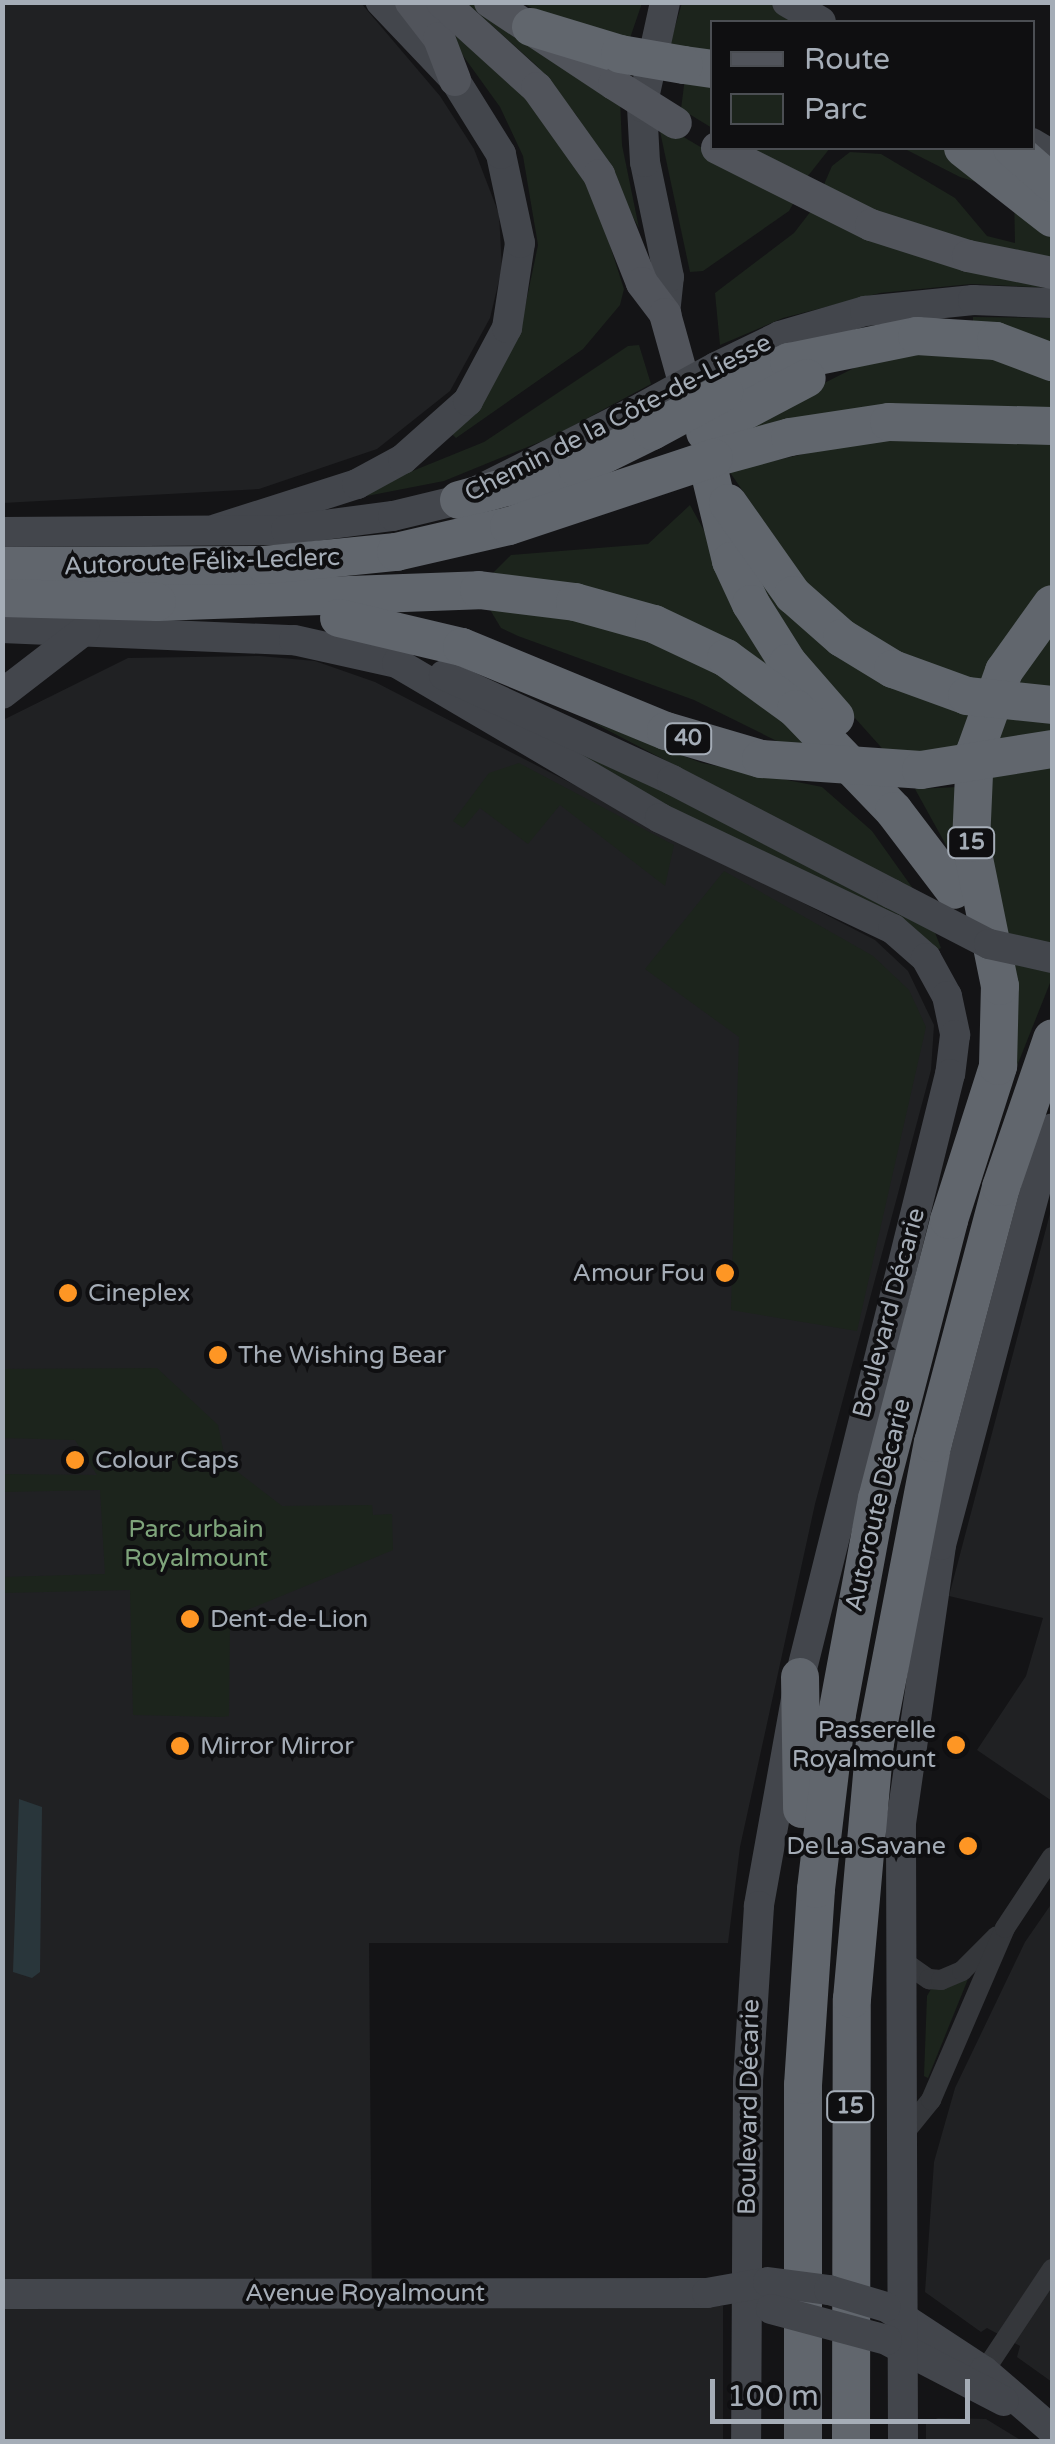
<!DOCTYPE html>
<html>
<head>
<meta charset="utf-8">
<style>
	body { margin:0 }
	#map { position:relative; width:1055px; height:2444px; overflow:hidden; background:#141416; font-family:"Varela Round",sans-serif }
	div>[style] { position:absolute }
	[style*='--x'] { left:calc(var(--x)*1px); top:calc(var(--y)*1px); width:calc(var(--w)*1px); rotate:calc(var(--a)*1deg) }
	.built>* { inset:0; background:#202123 }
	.green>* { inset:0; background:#1c241c }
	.water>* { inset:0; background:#29363b }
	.street>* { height:20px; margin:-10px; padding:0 10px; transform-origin:10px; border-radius:10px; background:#35373b }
	.secondary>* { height:30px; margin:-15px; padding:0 15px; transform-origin:15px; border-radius:15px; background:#43464c }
	.primary>* { height:32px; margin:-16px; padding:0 16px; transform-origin:16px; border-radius:16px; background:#51545b }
	.highway>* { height:38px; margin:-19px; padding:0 19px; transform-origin:19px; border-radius:19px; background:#61666d }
	.secondary-bridge>* { height:30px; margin:-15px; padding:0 15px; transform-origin:15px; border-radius:15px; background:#43464c }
	.primary-bridge>* { height:32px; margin:-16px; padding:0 16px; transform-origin:16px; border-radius:16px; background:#51545b }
	.highway-bridge>* { height:38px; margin:-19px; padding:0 19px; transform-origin:19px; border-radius:19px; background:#61666d }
	.dots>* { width:28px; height:28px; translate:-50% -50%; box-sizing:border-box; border:5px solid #0f0f11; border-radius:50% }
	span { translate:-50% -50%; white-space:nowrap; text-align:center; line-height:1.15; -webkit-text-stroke:8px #0f0f11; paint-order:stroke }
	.shield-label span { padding:2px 8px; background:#0f0f11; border:2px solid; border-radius:8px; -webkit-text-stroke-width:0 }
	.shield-label { font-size:22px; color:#a5adb7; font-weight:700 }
	.street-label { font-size:25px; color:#a5adb7 }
	.poi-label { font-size:25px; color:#a5adb7 }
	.right { translate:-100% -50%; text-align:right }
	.left { translate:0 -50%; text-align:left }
	.park-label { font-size:25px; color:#7ea47b }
	.frame { position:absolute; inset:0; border:5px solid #a5adb7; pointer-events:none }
	.legend { position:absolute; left:710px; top:20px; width:325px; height:130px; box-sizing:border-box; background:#0f0f11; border:2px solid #4b4e53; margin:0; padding:12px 18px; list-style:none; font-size:30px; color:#a5adb7 }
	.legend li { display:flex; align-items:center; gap:20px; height:50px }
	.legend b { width:50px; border:2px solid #4b4e53 }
	.scale { position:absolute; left:710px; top:2379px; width:260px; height:45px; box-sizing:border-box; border:5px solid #a5adb7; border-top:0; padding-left:12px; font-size:30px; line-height:35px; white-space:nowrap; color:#a5adb7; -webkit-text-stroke:8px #0f0f11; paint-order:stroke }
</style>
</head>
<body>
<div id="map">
	<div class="built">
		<div style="clip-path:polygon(3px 3px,361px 3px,440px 96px,474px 149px,499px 214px,502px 268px,490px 318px,450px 391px,377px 449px,259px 489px,3px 503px)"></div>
		<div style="clip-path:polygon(260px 656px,315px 661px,375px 682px,875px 940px,908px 971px,934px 1025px,931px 1070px,815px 1504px,740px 1847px,728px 1943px,369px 1943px,372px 2301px,723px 2306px,723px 2441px,3px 2442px,3px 720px,128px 658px)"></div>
		<div style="clip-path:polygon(1052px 1206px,1052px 1801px,977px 1750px,1026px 1676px,1043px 1618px,949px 1596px)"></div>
		<div style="clip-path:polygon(1052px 1903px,1052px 2382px,1017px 2357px,1020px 2346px,987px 2328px,981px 2332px,925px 2292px,934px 2162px,955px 2088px,1025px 1942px)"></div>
		<div style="clip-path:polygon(938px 2418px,986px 2419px,1022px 2441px,926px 2441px,926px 2423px)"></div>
	</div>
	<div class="green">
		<div style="clip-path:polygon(476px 3px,620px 99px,622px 145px,639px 228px,577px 116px,537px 66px,468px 4px)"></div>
		<div style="clip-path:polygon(523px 3px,642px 3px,628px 44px,555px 21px)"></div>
		<div style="clip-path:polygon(682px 3px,770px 3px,806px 22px,712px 22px,712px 57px,668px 50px)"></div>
		<div style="clip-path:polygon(457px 30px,516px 85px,590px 183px,624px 289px,620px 305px,583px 349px,456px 438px,451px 433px,520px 331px,538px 245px,523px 156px,500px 107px,451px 39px)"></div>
		<div style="clip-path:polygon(686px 70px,712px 74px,712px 128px,681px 109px)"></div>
		<div style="clip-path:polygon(658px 122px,794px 202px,789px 211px,703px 271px,690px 272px)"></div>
		<div style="clip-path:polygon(745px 148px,830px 148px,804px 181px)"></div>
		<div style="clip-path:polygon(903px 148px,955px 148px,992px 172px,1052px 228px,1052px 260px,930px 232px,822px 189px,832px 166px,850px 152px,881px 154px,955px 198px,987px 236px,1015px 243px,1014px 194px,960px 177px)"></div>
		<div style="clip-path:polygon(811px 211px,1052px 288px,971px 284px,880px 293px,783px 318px,720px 345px,715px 293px,794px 233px)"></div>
		<div style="clip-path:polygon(973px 317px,1052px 318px,1052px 345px,973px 322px)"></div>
		<div style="clip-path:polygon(639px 345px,651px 384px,552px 437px,444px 481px,336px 502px,484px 442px,628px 346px)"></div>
		<div style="clip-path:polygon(962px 350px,1052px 378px,1052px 408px,885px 404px,723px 434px,872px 359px)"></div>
		<div style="clip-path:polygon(865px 440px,1052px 443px,1052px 583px,982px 683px,891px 653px,821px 604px,729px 471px)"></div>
		<div style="clip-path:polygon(690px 505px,777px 664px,769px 674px,490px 576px,511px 555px,648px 544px)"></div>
		<div style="clip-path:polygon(752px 570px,970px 714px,961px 750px,889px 756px,820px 679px)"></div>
		<div style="clip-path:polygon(486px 603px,561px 609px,683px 648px,829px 751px,787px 746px,694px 700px,518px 636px,501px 628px)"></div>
		<div style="clip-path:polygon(1052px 623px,1052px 978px,1017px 1066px,1008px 1065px,985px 836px,993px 725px)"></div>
		<div style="clip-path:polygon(590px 721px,702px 763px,822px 787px,872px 831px,914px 890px)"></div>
		<div style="clip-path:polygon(555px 737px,934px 930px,941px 948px,935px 951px,581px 760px)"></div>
		<div style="clip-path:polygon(519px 763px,674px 845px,665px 886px,560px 805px,528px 844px,480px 808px,463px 828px,453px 821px,489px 773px)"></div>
		<div style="clip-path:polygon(958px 787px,960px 854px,952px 856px,915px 789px)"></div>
		<div style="clip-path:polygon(724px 871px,873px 956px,909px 990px,926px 1027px,857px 1331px,731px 1310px,739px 1037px,645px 969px)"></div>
		<div style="clip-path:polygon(157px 1368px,218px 1425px,226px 1463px,282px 1506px,372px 1505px,373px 1515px,392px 1514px,393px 1550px,230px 1617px,229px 1716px,222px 1717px,133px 1715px,130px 1590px,3px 1593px,3px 1577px,105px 1574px,100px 1490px,3px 1492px,3px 1474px,97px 1475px,75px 1440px,3px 1438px,3px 1369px)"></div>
		<div style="clip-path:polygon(968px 1979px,928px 2078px,924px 2076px,927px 1996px,931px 1989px)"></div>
	</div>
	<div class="water">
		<div style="clip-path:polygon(19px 1799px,42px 1807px,40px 1972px,32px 1978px,13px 1972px)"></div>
	</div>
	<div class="street">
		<div style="--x:897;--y:1957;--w:39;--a:35"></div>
		<div style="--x:929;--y:1979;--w:12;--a:5"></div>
		<div style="--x:941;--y:1980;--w:23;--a:-23"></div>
		<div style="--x:962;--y:1971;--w:49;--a:-45"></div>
		<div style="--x:901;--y:2137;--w:48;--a:-51"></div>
		<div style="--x:931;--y:2100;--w:187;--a:-66.7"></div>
		<div style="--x:1005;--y:1928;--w:85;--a:-56.5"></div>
		<div style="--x:977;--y:2382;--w:136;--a:-56.4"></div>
	</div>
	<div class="secondary">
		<div style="--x:787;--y:2;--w:39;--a:30"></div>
		<div style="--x:1032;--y:143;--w:23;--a:31"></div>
		<div style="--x:665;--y:314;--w:37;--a:-84"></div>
		<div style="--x:669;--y:277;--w:117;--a:-101.8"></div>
		<div style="--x:645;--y:162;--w:55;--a:-93.1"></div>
		<div style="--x:642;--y:107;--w:107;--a:-77.6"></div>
		<div style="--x:716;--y:367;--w:71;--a:-25.8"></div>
		<div style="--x:780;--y:336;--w:89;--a:-16.4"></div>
		<div style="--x:865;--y:311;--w:109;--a:-5.8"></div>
		<div style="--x:973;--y:300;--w:79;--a:2.2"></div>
		<div style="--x:216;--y:529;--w:148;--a:-17.7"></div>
		<div style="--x:357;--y:484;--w:52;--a:-28.5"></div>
		<div style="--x:403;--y:459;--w:87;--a:-41.7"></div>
		<div style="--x:468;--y:401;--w:83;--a:-61.9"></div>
		<div style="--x:507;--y:328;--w:86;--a:-81.3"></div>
		<div style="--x:520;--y:243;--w:91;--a:-102.1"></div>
		<div style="--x:501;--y:154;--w:87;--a:-121.9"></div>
		<div style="--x:455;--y:80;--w:108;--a:-133.5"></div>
		<div style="--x:2;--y:532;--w:284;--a:-0.4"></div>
		<div style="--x:286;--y:530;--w:108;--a:-7.5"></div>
		<div style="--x:393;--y:516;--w:68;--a:-13.6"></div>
		<div style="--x:459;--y:500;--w:206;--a:-26.8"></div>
		<div style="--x:2;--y:628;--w:292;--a:2.4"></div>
		<div style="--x:294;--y:640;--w:106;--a:12.6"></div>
		<div style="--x:397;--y:663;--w:305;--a:30.5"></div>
		<div style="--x:660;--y:818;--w:258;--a:25.5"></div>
		<div style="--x:893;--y:929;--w:44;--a:41.3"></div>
		<div style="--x:926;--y:958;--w:43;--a:61.1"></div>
		<div style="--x:947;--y:996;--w:40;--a:78"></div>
		<div style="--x:955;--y:1035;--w:39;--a:97"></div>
		<div style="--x:950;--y:1074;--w:621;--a:103.97"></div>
		<div style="--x:800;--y:1677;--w:233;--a:100.2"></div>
		<div style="--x:759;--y:1906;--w:174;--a:93.6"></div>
		<div style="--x:748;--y:2080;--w:362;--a:90.3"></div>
		<div style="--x:444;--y:675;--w:251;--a:24.7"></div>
		<div style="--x:672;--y:780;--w:248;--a:27.4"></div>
		<div style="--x:2;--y:694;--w:105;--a:-37.6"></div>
		<div style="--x:2;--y:2294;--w:705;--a:-0.08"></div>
		<div style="--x:707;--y:2293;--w:57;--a:-10.1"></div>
		<div style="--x:891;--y:2310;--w:111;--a:33.3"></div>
		<div style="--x:984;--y:2371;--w:90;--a:40.9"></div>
		<div style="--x:890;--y:2342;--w:128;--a:27.4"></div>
		<div style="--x:903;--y:2442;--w:619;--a:-90.19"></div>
		<div style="--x:901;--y:1823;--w:281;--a:-81.8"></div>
		<div style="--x:941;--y:1545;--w:431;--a:-75.1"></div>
	</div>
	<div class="primary">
		<div style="--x:411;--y:2;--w:46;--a:52.1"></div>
		<div style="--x:439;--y:38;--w:45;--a:69.1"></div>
		<div style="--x:442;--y:2;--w:128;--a:42.2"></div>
		<div style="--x:537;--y:88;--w:107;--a:54.5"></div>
		<div style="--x:599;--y:175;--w:116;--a:68.3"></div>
		<div style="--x:642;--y:283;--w:39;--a:53"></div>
		<div style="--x:665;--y:314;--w:101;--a:74.4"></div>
		<div style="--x:490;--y:2;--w:149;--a:33.5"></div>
		<div style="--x:717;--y:148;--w:172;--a:26.6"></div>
		<div style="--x:871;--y:225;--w:102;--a:17.7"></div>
		<div style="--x:968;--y:256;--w:86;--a:11.4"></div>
	</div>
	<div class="highway">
		<div style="--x:531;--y:27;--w:93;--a:16.9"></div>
		<div style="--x:684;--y:65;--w:28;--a:8"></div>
		<div style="--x:963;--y:148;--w:113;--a:38.2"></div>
		<div style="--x:1012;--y:148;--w:53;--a:41.2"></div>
		<div style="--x:724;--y:392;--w:72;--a:-24.8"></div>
		<div style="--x:789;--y:362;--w:131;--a:-11.5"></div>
		<div style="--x:917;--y:336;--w:79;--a:3.6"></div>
		<div style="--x:996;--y:341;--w:60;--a:20.6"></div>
		<div style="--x:705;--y:432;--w:115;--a:-27.9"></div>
		<div style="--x:714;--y:458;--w:79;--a:-15.4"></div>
		<div style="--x:790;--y:437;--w:100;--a:-8.6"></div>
		<div style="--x:889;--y:422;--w:163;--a:1.4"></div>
		<div style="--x:709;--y:470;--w:94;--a:76.4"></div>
		<div style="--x:731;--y:561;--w:47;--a:65.1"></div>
		<div style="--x:751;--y:604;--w:70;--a:57.9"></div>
		<div style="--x:788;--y:663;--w:72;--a:49"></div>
		<div style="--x:459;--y:500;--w:122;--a:-15.2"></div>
		<div style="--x:577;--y:468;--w:84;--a:-26.3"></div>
		<div style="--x:728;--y:503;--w:113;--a:54.8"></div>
		<div style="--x:793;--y:595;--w:65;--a:41.3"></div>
		<div style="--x:842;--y:638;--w:60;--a:31.3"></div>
		<div style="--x:157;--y:602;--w:322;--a:-2.1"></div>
		<div style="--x:479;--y:590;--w:97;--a:7.1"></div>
		<div style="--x:575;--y:602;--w:82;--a:15.6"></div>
		<div style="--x:654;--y:624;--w:80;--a:25.3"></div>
		<div style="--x:726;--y:658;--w:87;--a:36.1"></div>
		<div style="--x:796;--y:709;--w:141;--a:46.1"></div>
		<div style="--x:894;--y:811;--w:99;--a:52.8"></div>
		<div style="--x:800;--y:1677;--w:132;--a:89.1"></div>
		<div style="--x:803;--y:2442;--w:357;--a:-90"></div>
		<div style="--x:803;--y:2085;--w:196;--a:-86.2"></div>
		<div style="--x:816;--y:1889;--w:176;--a:-83.2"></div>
		<div style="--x:837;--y:1714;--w:219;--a:-79.5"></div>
		<div style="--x:877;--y:1499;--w:288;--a:-75.5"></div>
		<div style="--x:949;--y:1220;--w:162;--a:-72.3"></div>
		<div style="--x:998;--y:1066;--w:80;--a:-88.6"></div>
		<div style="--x:1000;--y:986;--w:146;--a:-101.5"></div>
		<div style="--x:971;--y:843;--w:91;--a:-87.5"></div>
		<div style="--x:975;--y:752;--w:86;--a:-70.3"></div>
		<div style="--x:1004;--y:671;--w:82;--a:-54.4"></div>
		<div style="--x:851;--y:2442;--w:443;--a:-89.9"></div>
		<div style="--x:852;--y:1999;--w:257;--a:-84.9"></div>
		<div style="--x:875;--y:1743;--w:306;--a:-79.1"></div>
		<div style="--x:933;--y:1443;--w:265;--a:-75.1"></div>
		<div style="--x:1001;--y:1187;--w:157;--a:-71"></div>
	</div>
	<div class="secondary-bridge">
		<div style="--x:643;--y:407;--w:83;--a:-28.7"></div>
		<div style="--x:892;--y:894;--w:109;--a:27.3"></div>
		<div style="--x:989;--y:944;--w:65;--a:12.5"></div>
		<div style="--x:768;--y:2282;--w:62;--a:7.5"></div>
		<div style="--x:829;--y:2290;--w:59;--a:16.6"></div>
		<div style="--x:771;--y:2309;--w:120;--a:15"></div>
	</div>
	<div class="primary-bridge">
		<div style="--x:614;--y:84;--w:73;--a:32.2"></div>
	</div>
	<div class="highway-bridge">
		<div style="--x:620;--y:54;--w:65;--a:9.8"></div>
		<div style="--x:652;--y:431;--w:82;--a:-28.4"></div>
		<div style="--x:2;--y:566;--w:263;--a:-0.2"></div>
		<div style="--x:265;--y:565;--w:132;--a:-5.7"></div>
		<div style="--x:396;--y:552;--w:116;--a:-13"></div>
		<div style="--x:509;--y:526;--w:216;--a:-18.4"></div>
		<div style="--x:2;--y:598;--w:155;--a:1.5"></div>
		<div style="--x:339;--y:618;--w:126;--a:13.3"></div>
		<div style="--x:462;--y:647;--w:221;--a:22.4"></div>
		<div style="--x:666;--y:731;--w:99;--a:16.4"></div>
		<div style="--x:761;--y:759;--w:160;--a:3.9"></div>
		<div style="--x:921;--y:770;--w:133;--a:-9.1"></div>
		<div style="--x:893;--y:669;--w:79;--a:20"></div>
		<div style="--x:967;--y:696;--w:85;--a:6"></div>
	</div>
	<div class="dots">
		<div style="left:725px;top:1273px;background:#fe9624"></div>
		<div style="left:68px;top:1293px;background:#fe9624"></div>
		<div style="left:218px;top:1355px;background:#fe9624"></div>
		<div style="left:75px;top:1460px;background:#fe9624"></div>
		<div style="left:190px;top:1619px;background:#fe9624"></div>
		<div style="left:956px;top:1745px;background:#fe9624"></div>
		<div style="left:180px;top:1746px;background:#fe9624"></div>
		<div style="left:968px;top:1846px;background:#fe9624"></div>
	</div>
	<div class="shield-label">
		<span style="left:688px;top:739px">40</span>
		<span style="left:971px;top:843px">15</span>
		<span style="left:850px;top:2107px">15</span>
	</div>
	<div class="street-label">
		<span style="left:618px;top:418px;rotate:-27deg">Chemin de la Côte-de-Liesse</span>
		<span style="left:202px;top:562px;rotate:-2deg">Autoroute Félix-Leclerc</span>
		<span style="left:889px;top:1313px;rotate:-75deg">Boulevard Décarie</span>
		<span style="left:878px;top:1505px;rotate:-77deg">Autoroute Décarie</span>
		<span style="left:749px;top:2107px;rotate:-89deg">Boulevard Décarie</span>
		<span style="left:365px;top:2293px">Avenue Royalmount</span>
	</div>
	<div class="poi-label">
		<span class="right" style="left:705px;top:1273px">Amour Fou</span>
		<span class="left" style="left:88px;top:1293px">Cineplex</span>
		<span class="left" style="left:238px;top:1355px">The Wishing Bear</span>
		<span class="left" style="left:95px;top:1460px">Colour Caps</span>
		<span class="left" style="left:210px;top:1619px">Dent-de-Lion</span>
		<span class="right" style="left:936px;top:1745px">Passerelle<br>Royalmount</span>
		<span class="left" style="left:200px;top:1746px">Mirror Mirror</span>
		<span class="right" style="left:946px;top:1846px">De La Savane</span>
	</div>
	<div class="park-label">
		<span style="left:196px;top:1544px">Parc urbain<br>Royalmount</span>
	</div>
	<div class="frame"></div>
	<ul class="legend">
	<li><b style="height:12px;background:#51545b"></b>Route</li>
	<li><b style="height:28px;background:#1c241c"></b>Parc</li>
	</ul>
	<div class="scale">100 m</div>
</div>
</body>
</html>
